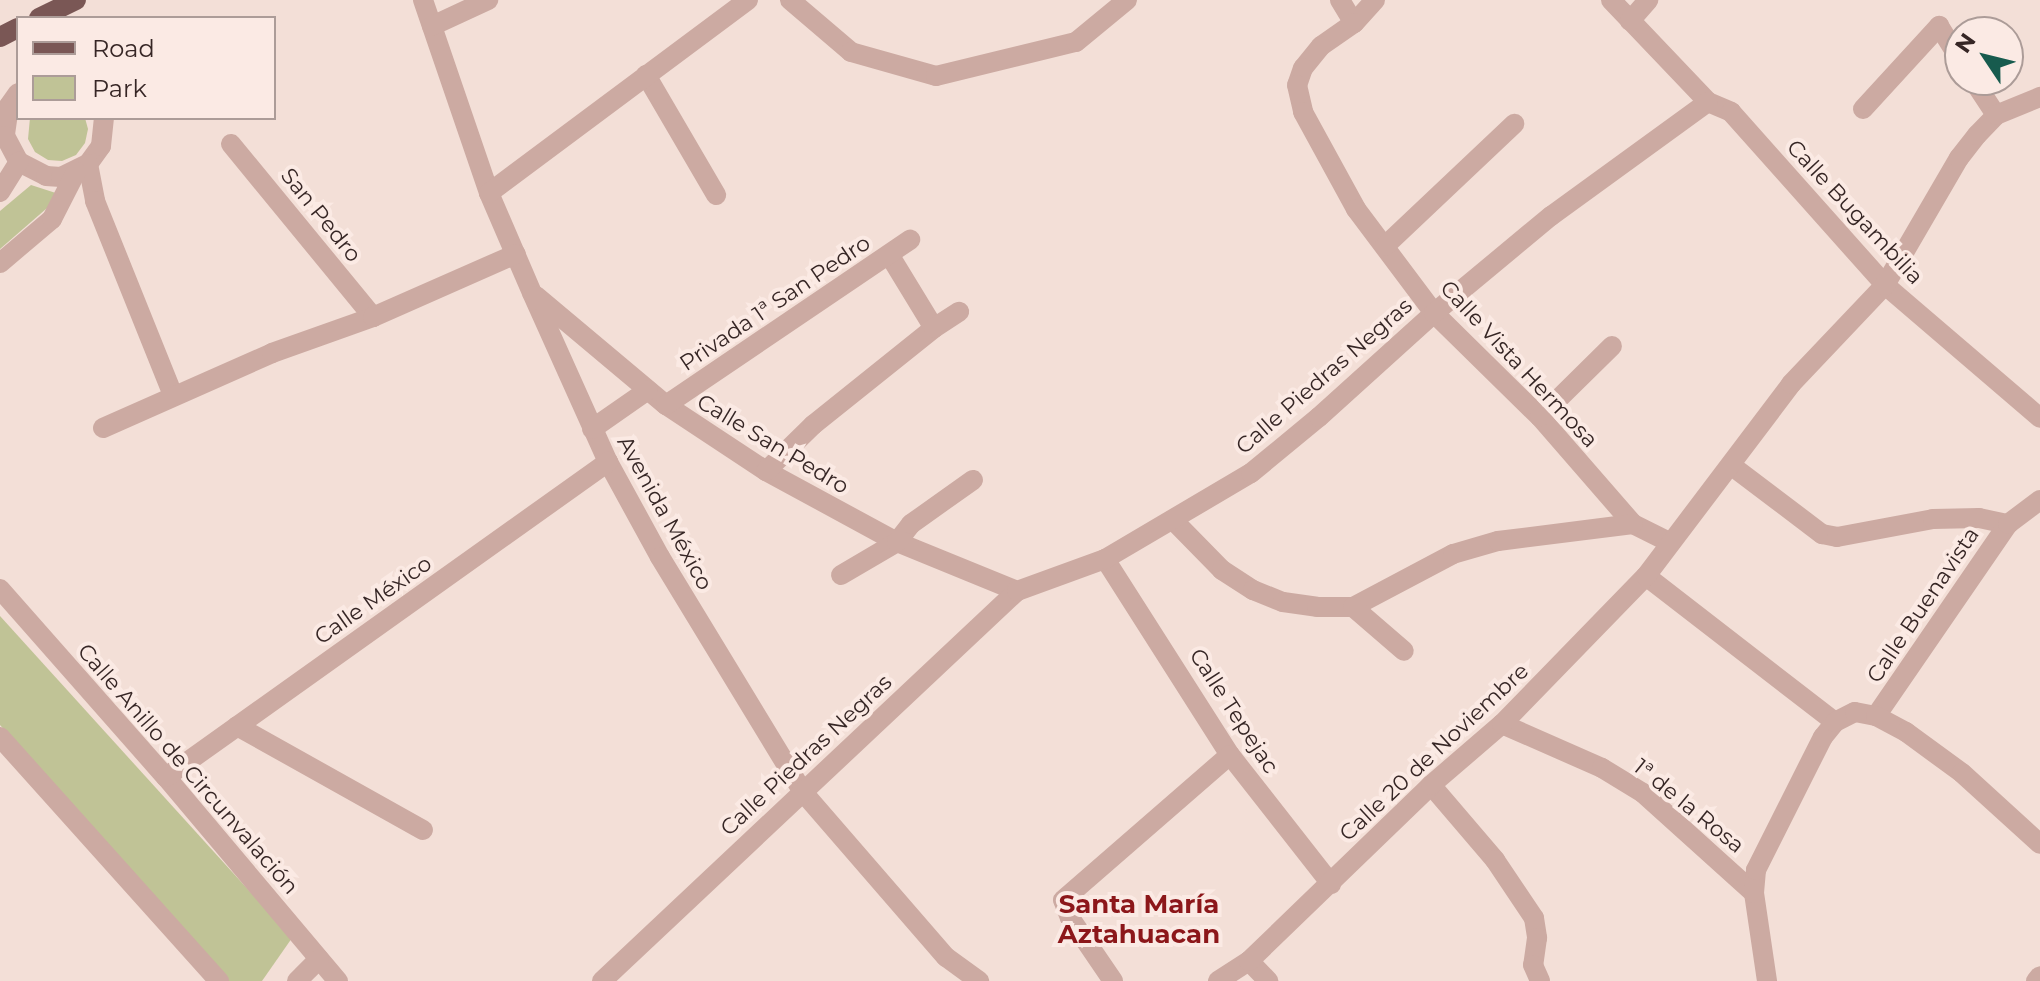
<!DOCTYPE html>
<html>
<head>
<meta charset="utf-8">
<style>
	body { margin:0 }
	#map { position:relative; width:2040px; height:981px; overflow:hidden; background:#f3dfd7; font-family:Montserrat,sans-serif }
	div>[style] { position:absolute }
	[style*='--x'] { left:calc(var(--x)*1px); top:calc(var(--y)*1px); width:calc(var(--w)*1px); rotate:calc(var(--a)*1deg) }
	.green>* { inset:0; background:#c0c396 }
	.minor>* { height:20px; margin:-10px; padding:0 10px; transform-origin:10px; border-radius:10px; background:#ccaaa2 }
	.major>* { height:20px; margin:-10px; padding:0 10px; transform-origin:10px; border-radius:10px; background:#7a5755 }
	span { translate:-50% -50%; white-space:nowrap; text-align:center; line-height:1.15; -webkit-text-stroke:8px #fbeae4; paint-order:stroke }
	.street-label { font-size:22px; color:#362625 }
	.quarter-label { font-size:26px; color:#8c171a; font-weight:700 }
	.legend { position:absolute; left:16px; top:16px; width:260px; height:104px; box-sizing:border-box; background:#fbeae4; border:2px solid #ac9c98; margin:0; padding:10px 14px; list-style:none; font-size:24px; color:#362625 }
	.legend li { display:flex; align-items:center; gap:16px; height:40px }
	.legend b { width:40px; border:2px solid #ac9c98 }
	.north { position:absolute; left:1944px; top:16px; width:80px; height:80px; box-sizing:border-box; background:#fbeae4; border:2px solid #ac9c98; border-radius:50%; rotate:305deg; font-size:22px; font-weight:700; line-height:32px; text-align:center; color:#362625 }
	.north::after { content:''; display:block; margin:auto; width:28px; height:36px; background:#175b4e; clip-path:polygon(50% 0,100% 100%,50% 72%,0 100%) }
</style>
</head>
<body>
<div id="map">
	<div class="green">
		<div style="clip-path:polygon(30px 118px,85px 118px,88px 129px,85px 143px,76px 155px,62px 161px,48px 160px,35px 152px,28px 139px)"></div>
		<div style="clip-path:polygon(31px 185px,62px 195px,0 249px,0 211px)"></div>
		<div style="clip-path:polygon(0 616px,292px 938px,262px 981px,223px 981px,0 725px)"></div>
	</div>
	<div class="minor">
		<div style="--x:423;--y:0;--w:204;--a:71.1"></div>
		<div style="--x:489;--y:193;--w:109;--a:66.7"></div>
		<div style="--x:532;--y:293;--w:185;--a:65.8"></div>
		<div style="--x:608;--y:462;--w:108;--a:61.3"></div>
		<div style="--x:660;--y:557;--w:274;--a:58.7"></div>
		<div style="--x:802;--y:791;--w:220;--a:49.1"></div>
		<div style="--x:946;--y:957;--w:41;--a:36"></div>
		<div style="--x:790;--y:0;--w:80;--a:40.4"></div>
		<div style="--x:851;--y:52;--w:88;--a:15.8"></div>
		<div style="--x:936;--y:76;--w:144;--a:-13.7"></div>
		<div style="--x:1076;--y:42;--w:66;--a:-39.5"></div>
		<div style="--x:1340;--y:0;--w:27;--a:59"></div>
		<div style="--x:1375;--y:0;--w:31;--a:132"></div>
		<div style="--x:1354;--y:23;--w:40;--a:145.1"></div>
		<div style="--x:1321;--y:46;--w:28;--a:129"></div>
		<div style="--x:1303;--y:68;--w:18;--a:109"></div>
		<div style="--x:1297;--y:85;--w:28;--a:77"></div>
		<div style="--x:1303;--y:112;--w:111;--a:61.3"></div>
		<div style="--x:1356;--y:209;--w:130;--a:53.1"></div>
		<div style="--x:1434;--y:313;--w:148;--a:44.5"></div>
		<div style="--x:1540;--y:417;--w:142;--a:49"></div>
		<div style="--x:1633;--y:524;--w:42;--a:26.6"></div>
		<div style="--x:1611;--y:0;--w:141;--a:46.4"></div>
		<div style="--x:1708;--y:102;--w:25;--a:23"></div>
		<div style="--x:1731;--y:112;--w:232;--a:48.3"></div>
		<div style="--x:1885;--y:285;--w:204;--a:40.6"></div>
		<div style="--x:1630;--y:21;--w:28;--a:-49"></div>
		<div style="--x:432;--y:26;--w:62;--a:-24.9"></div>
		<div style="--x:646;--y:75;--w:139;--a:59.7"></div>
		<div style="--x:1973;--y:80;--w:42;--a:56.7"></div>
		<div style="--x:18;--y:93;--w:16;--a:125"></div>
		<div style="--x:9;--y:106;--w:30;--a:98"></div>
		<div style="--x:5;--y:136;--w:30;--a:62"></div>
		<div style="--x:19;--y:162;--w:30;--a:27"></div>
		<div style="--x:46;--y:176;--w:15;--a:4"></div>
		<div style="--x:61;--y:177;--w:30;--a:-26"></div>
		<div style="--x:88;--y:164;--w:22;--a:-54"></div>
		<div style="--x:101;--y:146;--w:28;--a:-84"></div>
		<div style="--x:1863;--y:109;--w:113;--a:-47.5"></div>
		<div style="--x:1939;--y:26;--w:39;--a:58"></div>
		<div style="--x:231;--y:144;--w:224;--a:50.6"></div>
		<div style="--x:88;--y:164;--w:38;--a:79"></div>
		<div style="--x:95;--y:201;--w:209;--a:68.1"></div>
		<div style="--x:0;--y:192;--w:36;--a:-58"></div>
		<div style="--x:489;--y:193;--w:323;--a:-36.7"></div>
		<div style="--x:1385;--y:246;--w:178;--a:-43.4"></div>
		<div style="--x:890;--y:256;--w:84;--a:58.6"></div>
		<div style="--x:0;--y:263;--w:68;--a:-40.2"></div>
		<div style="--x:52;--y:219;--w:53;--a:-62.9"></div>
		<div style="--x:536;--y:296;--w:170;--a:40"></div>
		<div style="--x:666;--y:405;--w:120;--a:33.4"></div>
		<div style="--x:766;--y:471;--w:149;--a:28.5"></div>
		<div style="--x:897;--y:542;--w:130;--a:22.2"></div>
		<div style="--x:666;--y:405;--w:295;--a:-34.1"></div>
		<div style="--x:1540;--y:417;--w:101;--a:-44.6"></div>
		<div style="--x:103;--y:428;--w:185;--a:-23.9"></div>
		<div style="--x:272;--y:353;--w:107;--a:-19.6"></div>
		<div style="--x:373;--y:317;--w:156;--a:-23.8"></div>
		<div style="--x:592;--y:429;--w:68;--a:-34.9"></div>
		<div style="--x:1732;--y:466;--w:113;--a:37.1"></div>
		<div style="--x:1822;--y:534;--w:15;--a:11"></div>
		<div style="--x:1837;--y:537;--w:98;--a:-10.6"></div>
		<div style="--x:1933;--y:519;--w:46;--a:-1.2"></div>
		<div style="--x:1979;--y:518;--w:30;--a:12"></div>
		<div style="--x:766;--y:471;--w:66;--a:-44.4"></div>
		<div style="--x:813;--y:425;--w:155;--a:-38.7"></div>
		<div style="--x:934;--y:328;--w:30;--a:-33"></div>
		<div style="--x:1174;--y:521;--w:69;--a:45.6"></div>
		<div style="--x:1222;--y:570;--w:37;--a:33"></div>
		<div style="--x:1253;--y:590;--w:32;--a:22"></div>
		<div style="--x:1283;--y:602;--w:34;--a:8"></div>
		<div style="--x:1317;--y:607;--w:36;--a:0"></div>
		<div style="--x:1353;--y:607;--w:113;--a:-27.9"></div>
		<div style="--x:1453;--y:554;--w:47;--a:-16.1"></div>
		<div style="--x:1498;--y:541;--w:136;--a:-7.2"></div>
		<div style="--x:1105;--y:559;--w:232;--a:57.5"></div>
		<div style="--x:1230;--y:755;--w:164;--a:51.9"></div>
		<div style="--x:841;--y:575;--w:65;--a:-30.5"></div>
		<div style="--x:897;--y:542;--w:23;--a:-52"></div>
		<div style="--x:911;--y:524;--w:76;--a:-35.4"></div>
		<div style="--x:1646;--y:576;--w:239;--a:37.7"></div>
		<div style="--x:0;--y:589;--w:251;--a:48.6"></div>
		<div style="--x:166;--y:777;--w:267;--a:49.9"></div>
		<div style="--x:1353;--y:607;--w:67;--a:40.8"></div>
		<div style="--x:1876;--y:716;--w:233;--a:-55.5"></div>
		<div style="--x:2008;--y:524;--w:40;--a:-37"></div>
		<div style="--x:1502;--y:724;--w:109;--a:23.7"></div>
		<div style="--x:1602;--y:768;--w:48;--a:31.4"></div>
		<div style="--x:1643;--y:793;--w:149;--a:42"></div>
		<div style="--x:237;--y:726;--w:213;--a:29.2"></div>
		<div style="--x:0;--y:737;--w:328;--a:48.1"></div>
		<div style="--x:166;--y:777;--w:543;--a:-35.48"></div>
		<div style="--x:1431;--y:785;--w:99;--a:49.5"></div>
		<div style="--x:1495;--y:860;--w:70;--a:56.1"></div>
		<div style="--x:1534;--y:918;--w:20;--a:81"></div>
		<div style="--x:1537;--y:938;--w:27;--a:98"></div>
		<div style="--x:1533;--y:965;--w:17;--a:66"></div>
		<div style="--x:1249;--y:961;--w:28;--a:46"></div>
		<div style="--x:297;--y:981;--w:31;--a:-45"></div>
		<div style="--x:602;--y:981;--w:569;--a:-43.22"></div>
		<div style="--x:1017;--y:591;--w:94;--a:-20"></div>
		<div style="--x:1105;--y:559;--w:169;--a:-30.5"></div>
		<div style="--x:1251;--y:473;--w:88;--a:-39.5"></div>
		<div style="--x:1319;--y:417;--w:155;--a:-42.1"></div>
		<div style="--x:1434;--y:313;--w:152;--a:-39.7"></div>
		<div style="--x:1551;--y:216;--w:194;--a:-36"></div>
		<div style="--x:1113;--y:981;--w:76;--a:-124.3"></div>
		<div style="--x:1070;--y:918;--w:19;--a:-111"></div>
		<div style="--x:1063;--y:900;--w:221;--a:-41"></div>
		<div style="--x:1218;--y:981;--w:37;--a:-33"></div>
		<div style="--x:1249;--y:961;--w:253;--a:-44"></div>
		<div style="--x:1431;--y:785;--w:94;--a:-40.7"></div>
		<div style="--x:1502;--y:724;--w:206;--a:-45.8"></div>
		<div style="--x:1646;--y:576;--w:241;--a:-52.9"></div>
		<div style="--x:1791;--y:384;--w:137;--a:-46.5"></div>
		<div style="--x:1885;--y:285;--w:147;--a:-59.8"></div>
		<div style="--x:1959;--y:158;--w:29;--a:-52"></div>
		<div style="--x:1977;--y:135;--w:28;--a:-46"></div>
		<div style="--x:1996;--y:115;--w:48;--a:-22.2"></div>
		<div style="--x:1767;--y:981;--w:89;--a:-98.4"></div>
		<div style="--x:1754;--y:893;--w:23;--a:-85"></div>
		<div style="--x:1756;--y:870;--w:149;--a:-63.3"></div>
		<div style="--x:1823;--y:737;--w:19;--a:-51"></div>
		<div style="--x:1835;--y:722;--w:22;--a:-27"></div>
		<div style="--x:1855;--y:712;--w:21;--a:11"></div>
		<div style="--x:1876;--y:716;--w:34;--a:28"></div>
		<div style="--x:1906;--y:732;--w:69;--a:36.2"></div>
		<div style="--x:1962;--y:773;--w:105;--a:42.3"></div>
		<div style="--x:2036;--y:981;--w:6;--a:-51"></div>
	</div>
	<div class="major">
		<div style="--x:39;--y:18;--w:41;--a:-25.9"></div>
		<div style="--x:0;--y:37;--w:20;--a:-27"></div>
	</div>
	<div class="street-label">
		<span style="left:1855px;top:212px;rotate:47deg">Calle Bugambilia</span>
		<span style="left:321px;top:215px;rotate:51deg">San Pedro</span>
		<span style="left:775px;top:303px;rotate:-34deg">Privada 1ª San Pedro</span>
		<span style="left:1519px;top:364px;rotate:47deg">Calle Vista Hermosa</span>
		<span style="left:1324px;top:376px;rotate:-41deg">Calle Piedras Negras</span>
		<span style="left:773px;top:444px;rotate:31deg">Calle San Pedro</span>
		<span style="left:665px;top:513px;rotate:61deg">Avenida México</span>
		<span style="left:373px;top:600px;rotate:-35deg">Calle México</span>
		<span style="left:1923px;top:605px;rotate:-56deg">Calle Buenavista</span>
		<span style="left:1234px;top:711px;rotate:57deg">Calle Tepejac</span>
		<span style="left:1434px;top:752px;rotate:-43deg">Calle 20 de Noviembre</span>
		<span style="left:806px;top:755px;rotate:-43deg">Calle Piedras Negras</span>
		<span style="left:188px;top:769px;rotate:49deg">Calle Anillo de Circunvalación</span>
		<span style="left:1689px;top:806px;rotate:39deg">1ª de la Rosa</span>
	</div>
	<div class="quarter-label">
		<span style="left:1139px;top:920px">Santa María<br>Aztahuacan</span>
	</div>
	<ul class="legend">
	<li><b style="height:10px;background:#7a5755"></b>Road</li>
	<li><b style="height:22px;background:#c0c396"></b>Park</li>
	</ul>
	<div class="north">N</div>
</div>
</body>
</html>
